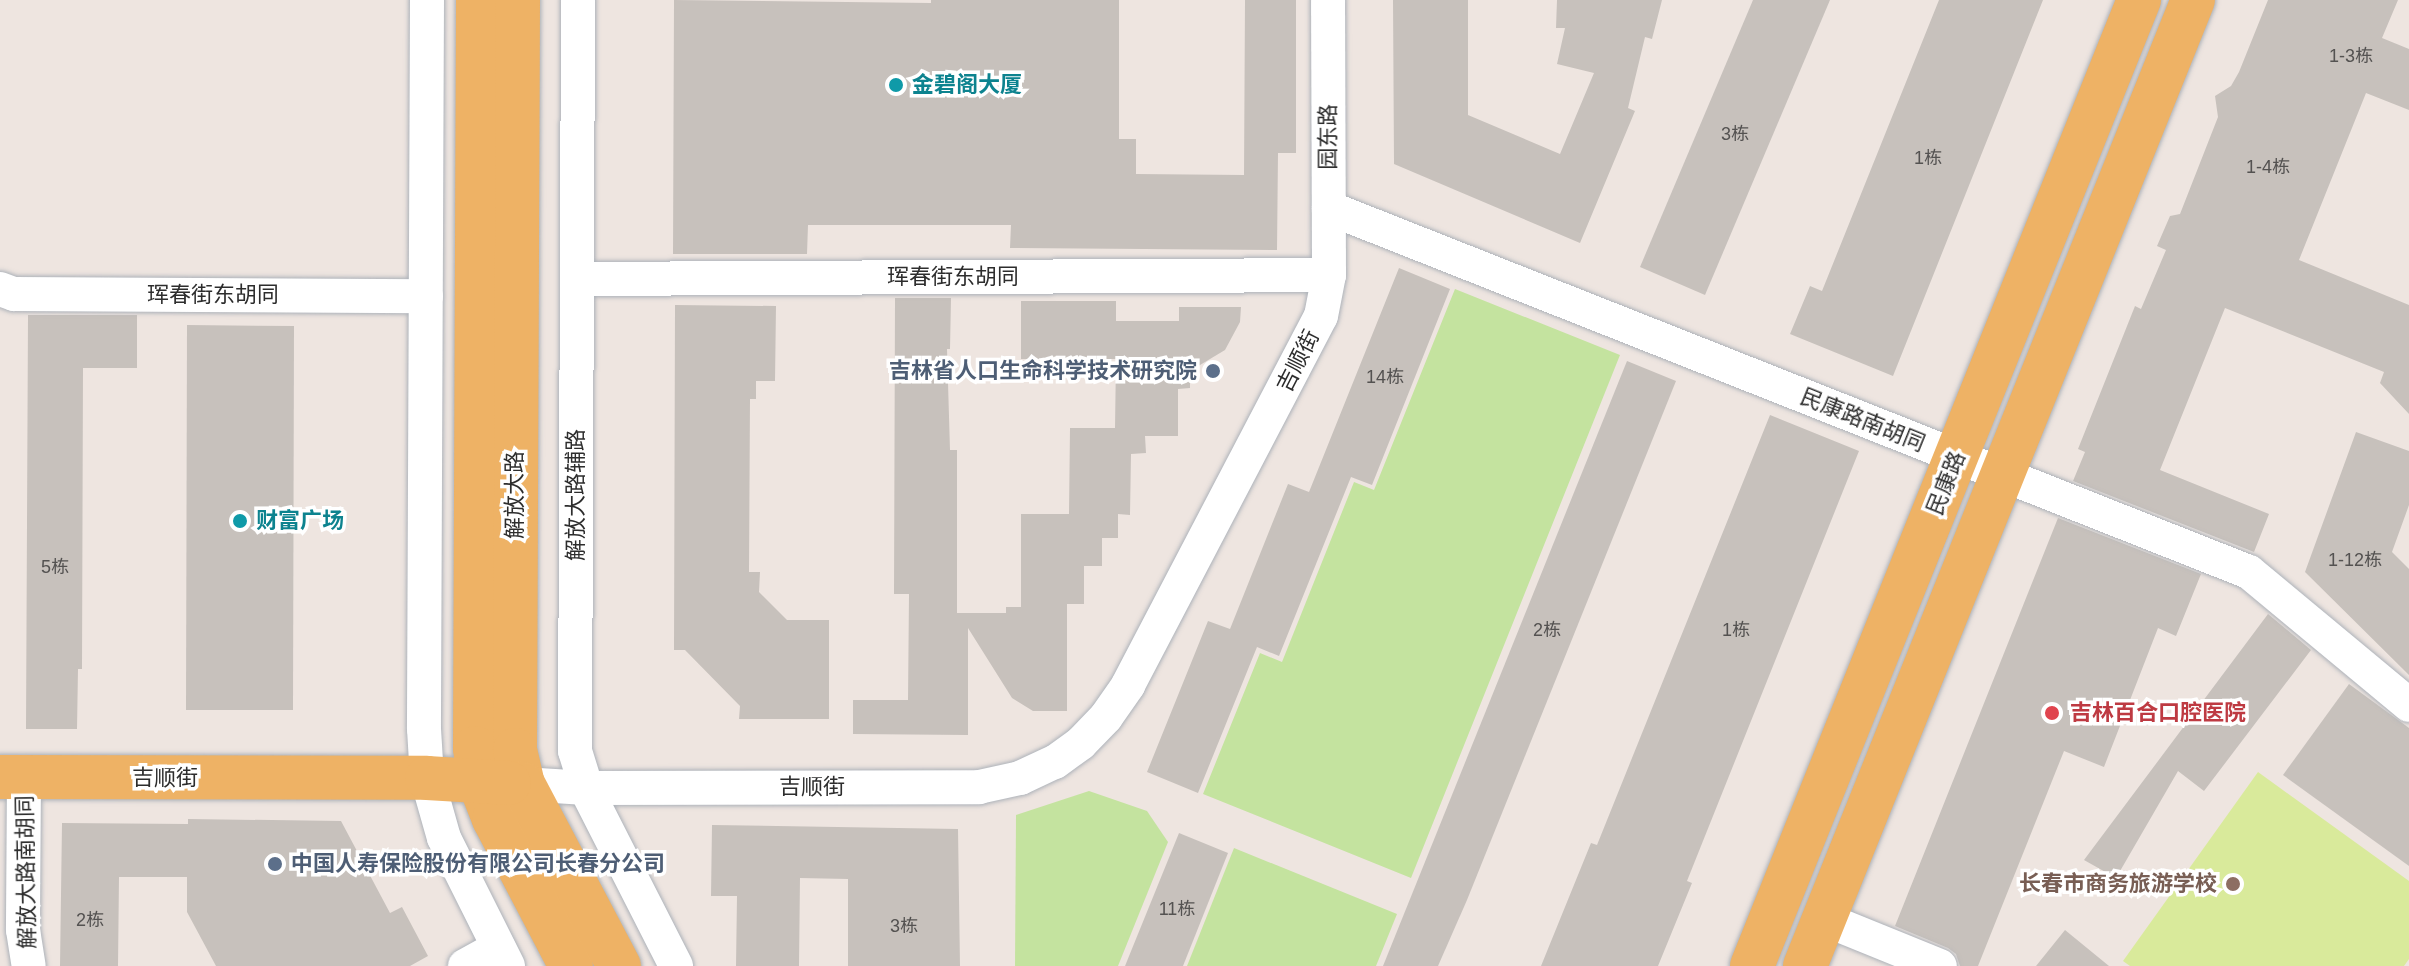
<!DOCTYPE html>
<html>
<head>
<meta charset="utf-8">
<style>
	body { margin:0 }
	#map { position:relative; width:2409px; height:966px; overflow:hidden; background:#eee5e0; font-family:Helvetica,"Noto Sans SC",sans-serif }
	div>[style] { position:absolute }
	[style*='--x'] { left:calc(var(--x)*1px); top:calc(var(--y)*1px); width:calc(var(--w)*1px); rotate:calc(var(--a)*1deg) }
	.green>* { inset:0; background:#c4e39f }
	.pitch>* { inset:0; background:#d9ea9b }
	.building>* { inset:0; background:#c7c1bc }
	.roads { filter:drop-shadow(0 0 2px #adb2b9) drop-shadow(0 0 2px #adb2b9) }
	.minor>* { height:34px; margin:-17px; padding:0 17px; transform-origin:17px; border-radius:17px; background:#fff }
	.major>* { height:44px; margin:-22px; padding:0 22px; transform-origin:22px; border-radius:22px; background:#eeb265 }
	.dots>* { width:22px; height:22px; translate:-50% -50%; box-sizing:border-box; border:4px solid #fff; border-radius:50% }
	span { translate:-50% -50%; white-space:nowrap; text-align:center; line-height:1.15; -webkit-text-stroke:7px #fff; paint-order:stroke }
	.number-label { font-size:18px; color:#545251 }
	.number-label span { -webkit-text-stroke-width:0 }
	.culture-label { font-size:22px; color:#0d838f; font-weight:700 }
	.left { translate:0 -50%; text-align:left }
	.street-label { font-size:22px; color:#2d2d2d }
	.service-label { font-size:22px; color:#4e5e75; font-weight:700 }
	.right { translate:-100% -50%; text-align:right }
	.health-label { font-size:22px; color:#be3a42; font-weight:700 }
	.education-label { font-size:22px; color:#785e54; font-weight:700 }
</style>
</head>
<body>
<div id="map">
	<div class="green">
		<div style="clip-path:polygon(1455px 289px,1620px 355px,1411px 878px,1203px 794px,1260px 653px,1282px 662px,1354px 482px,1374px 490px)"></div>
		<div style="clip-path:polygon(1089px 791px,1147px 811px,1168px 842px,1118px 966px,1015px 966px,1016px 815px)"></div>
		<div style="clip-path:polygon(1234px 848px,1397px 914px,1376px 966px,1187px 966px)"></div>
	</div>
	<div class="pitch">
		<div style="clip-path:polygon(2258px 772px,2409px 881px,2409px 959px,2404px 966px,2130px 966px,2123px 961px)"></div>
	</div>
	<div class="building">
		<div style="clip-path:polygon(674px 0,931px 3px,931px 0,1119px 0,1119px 139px,1136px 139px,1136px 174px,1244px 175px,1245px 0,1296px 0,1296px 153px,1278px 153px,1277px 250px,1010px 248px,1011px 225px,808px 225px,807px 254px,673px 254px)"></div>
		<div style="clip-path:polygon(1393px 0,1468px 0,1468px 115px,1560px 154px,1594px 73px,1557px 64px,1565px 28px,1556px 28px,1557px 0,1662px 0,1652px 39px,1645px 37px,1628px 108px,1635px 111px,1580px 243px,1394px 164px)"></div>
		<div style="clip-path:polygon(1753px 0,1830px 0,1705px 295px,1640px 267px)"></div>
		<div style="clip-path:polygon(1939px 0,2043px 0,1893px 376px,1790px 334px,1810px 286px,1822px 291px)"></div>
		<div style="clip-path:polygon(2268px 0,2398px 0,2382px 38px,2409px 49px,2409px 110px,2366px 93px,2299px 260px,2409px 305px,2409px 414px,2380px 383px,2384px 372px,2225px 308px,2160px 470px,2269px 514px,2254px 552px,2073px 481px,2085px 452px,2078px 449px,2135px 306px,2141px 309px,2166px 250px,2157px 246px,2170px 216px,2180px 214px,2218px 117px,2215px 96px,2231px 86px,2239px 72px)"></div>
		<div style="clip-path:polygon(1399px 268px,1450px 289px,1372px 485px,1351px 477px,1279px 656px,1257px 647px,1198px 793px,1147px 772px,1208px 621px,1230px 629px,1288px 484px,1309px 492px)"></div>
		<div style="clip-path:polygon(895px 298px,951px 298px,950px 349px,947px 349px,950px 450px,957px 450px,957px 613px,1006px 613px,1006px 607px,1021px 607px,1021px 514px,1069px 514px,1070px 428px,1115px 428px,1116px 359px,1021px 359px,1021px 301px,1116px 301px,1116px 321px,1179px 321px,1179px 307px,1241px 307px,1240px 322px,1225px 350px,1190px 371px,1190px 388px,1178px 389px,1178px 436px,1145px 436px,1146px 453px,1131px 454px,1130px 515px,1118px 514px,1118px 538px,1102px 538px,1102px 566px,1084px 566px,1084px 604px,1067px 604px,1067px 711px,1033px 711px,1012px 698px,968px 628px,968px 735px,853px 734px,853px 700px,908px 700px,909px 594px,894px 594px)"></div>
		<div style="clip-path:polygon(675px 305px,776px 306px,775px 381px,756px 381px,756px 399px,750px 399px,749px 572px,760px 572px,759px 592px,787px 620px,829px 620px,829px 719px,739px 719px,740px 706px,685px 650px,674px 650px)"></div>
		<div style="clip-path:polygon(28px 315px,137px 315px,137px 368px,83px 368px,82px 669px,78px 669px,77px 729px,26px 729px)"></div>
		<div style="clip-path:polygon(187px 325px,294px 326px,293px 710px,186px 710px)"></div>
		<div style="clip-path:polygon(1627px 361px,1676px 381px,1467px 900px,1438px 966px,1383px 966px)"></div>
		<div style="clip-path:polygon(1770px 415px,1859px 451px,1687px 881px,1692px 883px,1658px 966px,1541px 966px,1591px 843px,1597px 845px)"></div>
		<div style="clip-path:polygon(2356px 432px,2409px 451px,2409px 505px,2392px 552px,2409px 569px,2409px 675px,2305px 572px)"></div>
		<div style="clip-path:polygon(2058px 518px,2201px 574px,2176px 636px,2158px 628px,2104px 767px,2064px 751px,1978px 966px,1960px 966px,1956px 954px,1948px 948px,1895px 926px)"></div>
		<div style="clip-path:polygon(2268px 614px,2311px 650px,2204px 791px,2178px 771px,2116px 878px,2084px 860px)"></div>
		<div style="clip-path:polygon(2349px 684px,2409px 728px,2409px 866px,2283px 775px)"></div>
		<div style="clip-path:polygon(188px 819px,341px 821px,390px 913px,402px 907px,428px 956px,410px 966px,216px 966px,187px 912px,187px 877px,119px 877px,118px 966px,60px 966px,62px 823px,188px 824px)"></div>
		<div style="clip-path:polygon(712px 825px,958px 829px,960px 966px,848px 966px,848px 879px,800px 878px,799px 966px,736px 966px,737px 896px,711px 896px)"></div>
		<div style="clip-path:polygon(1179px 833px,1228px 853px,1183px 966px,1125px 966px)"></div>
		<div style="clip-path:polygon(2065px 930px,2109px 966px,2036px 966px)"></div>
	</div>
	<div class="roads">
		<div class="minor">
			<div style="--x:427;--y:0;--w:729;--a:90.24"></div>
			<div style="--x:424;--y:729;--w:49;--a:86.5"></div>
			<div style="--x:427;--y:778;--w:62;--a:74.2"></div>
			<div style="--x:444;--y:838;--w:143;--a:63.4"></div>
			<div style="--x:578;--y:0;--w:751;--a:90.23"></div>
			<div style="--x:575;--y:751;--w:44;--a:72.8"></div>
			<div style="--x:588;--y:793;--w:194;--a:63"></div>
			<div style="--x:1329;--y:208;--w:989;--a:21.59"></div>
			<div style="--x:2249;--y:572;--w:208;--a:39.7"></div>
			<div style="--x:577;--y:279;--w:752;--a:-0.3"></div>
			<div style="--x:0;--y:289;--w:15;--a:20"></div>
			<div style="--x:14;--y:294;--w:412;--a:0.3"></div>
			<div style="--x:24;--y:777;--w:153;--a:90.4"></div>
			<div style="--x:23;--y:930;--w:36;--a:81"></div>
			<div style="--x:523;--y:784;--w:63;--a:3.6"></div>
			<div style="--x:586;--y:788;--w:393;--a:-0.1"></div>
			<div style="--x:979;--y:787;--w:42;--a:-12.4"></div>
			<div style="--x:1020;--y:778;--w:38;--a:-25"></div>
			<div style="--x:1055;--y:762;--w:32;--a:-36"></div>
			<div style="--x:1081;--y:743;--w:36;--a:-46"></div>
			<div style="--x:1106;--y:717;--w:39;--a:-55"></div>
			<div style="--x:1128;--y:685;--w:416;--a:-62.4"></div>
			<div style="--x:1321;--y:316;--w:42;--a:-79"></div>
			<div style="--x:1329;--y:275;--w:275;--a:-90.2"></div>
			<div style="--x:1824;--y:919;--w:125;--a:22.1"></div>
			<div style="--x:465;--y:966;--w:38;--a:-29"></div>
		</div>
		<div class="major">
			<div style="--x:478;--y:0;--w:748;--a:90.23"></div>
			<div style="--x:475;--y:748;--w:33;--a:83"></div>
			<div style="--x:479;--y:781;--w:41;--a:68.5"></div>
			<div style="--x:494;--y:819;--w:166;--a:62.4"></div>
			<div style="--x:518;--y:0;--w:750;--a:90.23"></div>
			<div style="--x:515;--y:750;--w:35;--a:77"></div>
			<div style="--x:523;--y:784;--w:206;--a:62.2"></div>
			<div style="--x:0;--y:777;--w:427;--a:0.1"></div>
			<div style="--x:427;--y:778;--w:82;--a:3.5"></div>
			<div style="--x:1752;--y:966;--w:1041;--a:-68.17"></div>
			<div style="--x:1805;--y:966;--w:1041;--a:-68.12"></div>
		</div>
	</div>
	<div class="dots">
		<div style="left:896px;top:85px;background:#0f9aa8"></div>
		<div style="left:1213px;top:371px;background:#5c6f8a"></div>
		<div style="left:240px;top:521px;background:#0f9aa8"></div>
		<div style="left:2052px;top:713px;background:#e0444e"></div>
		<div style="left:275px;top:864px;background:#5c6f8a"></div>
		<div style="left:2233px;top:884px;background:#8d6e63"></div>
	</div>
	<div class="number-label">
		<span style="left:2351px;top:56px">1-3栋</span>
		<span style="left:1735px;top:134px">3栋</span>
		<span style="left:1928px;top:158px">1栋</span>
		<span style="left:2268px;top:167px">1-4栋</span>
		<span style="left:1385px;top:377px">14栋</span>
		<span style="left:2355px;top:560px">1-12栋</span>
		<span style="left:55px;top:567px">5栋</span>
		<span style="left:1547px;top:630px">2栋</span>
		<span style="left:1736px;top:630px">1栋</span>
		<span style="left:1177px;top:909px">11栋</span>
		<span style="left:90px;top:920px">2栋</span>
		<span style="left:904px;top:926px">3栋</span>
	</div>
	<div class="culture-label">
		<span class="left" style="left:912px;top:85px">金碧阁大厦</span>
		<span class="left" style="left:256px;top:521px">财富广场</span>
	</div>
	<div class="street-label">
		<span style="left:1328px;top:137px;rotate:-90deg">园东路</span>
		<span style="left:953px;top:277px">珲春街东胡同</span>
		<span style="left:213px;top:295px">珲春街东胡同</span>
		<span style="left:1298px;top:361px;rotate:-63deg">吉顺街</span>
		<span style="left:1863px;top:420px;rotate:22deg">民康路南胡同</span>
		<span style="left:1946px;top:483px;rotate:-68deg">民康路</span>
		<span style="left:515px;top:495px;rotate:-90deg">解放大路</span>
		<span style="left:576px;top:495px;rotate:-90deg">解放大路辅路</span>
		<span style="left:165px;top:778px">吉顺街</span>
		<span style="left:812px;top:787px">吉顺街</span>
		<span style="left:26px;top:872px;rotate:-91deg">解放大路南胡同</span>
	</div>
	<div class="service-label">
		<span class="right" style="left:1197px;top:371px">吉林省人口生命科学技术研究院</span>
		<span class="left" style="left:291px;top:864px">中国人寿保险股份有限公司长春分公司</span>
	</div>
	<div class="health-label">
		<span class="left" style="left:2070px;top:713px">吉林百合口腔医院</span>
	</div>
	<div class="education-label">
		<span class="right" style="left:2217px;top:884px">长春市商务旅游学校</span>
	</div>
</div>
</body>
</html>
